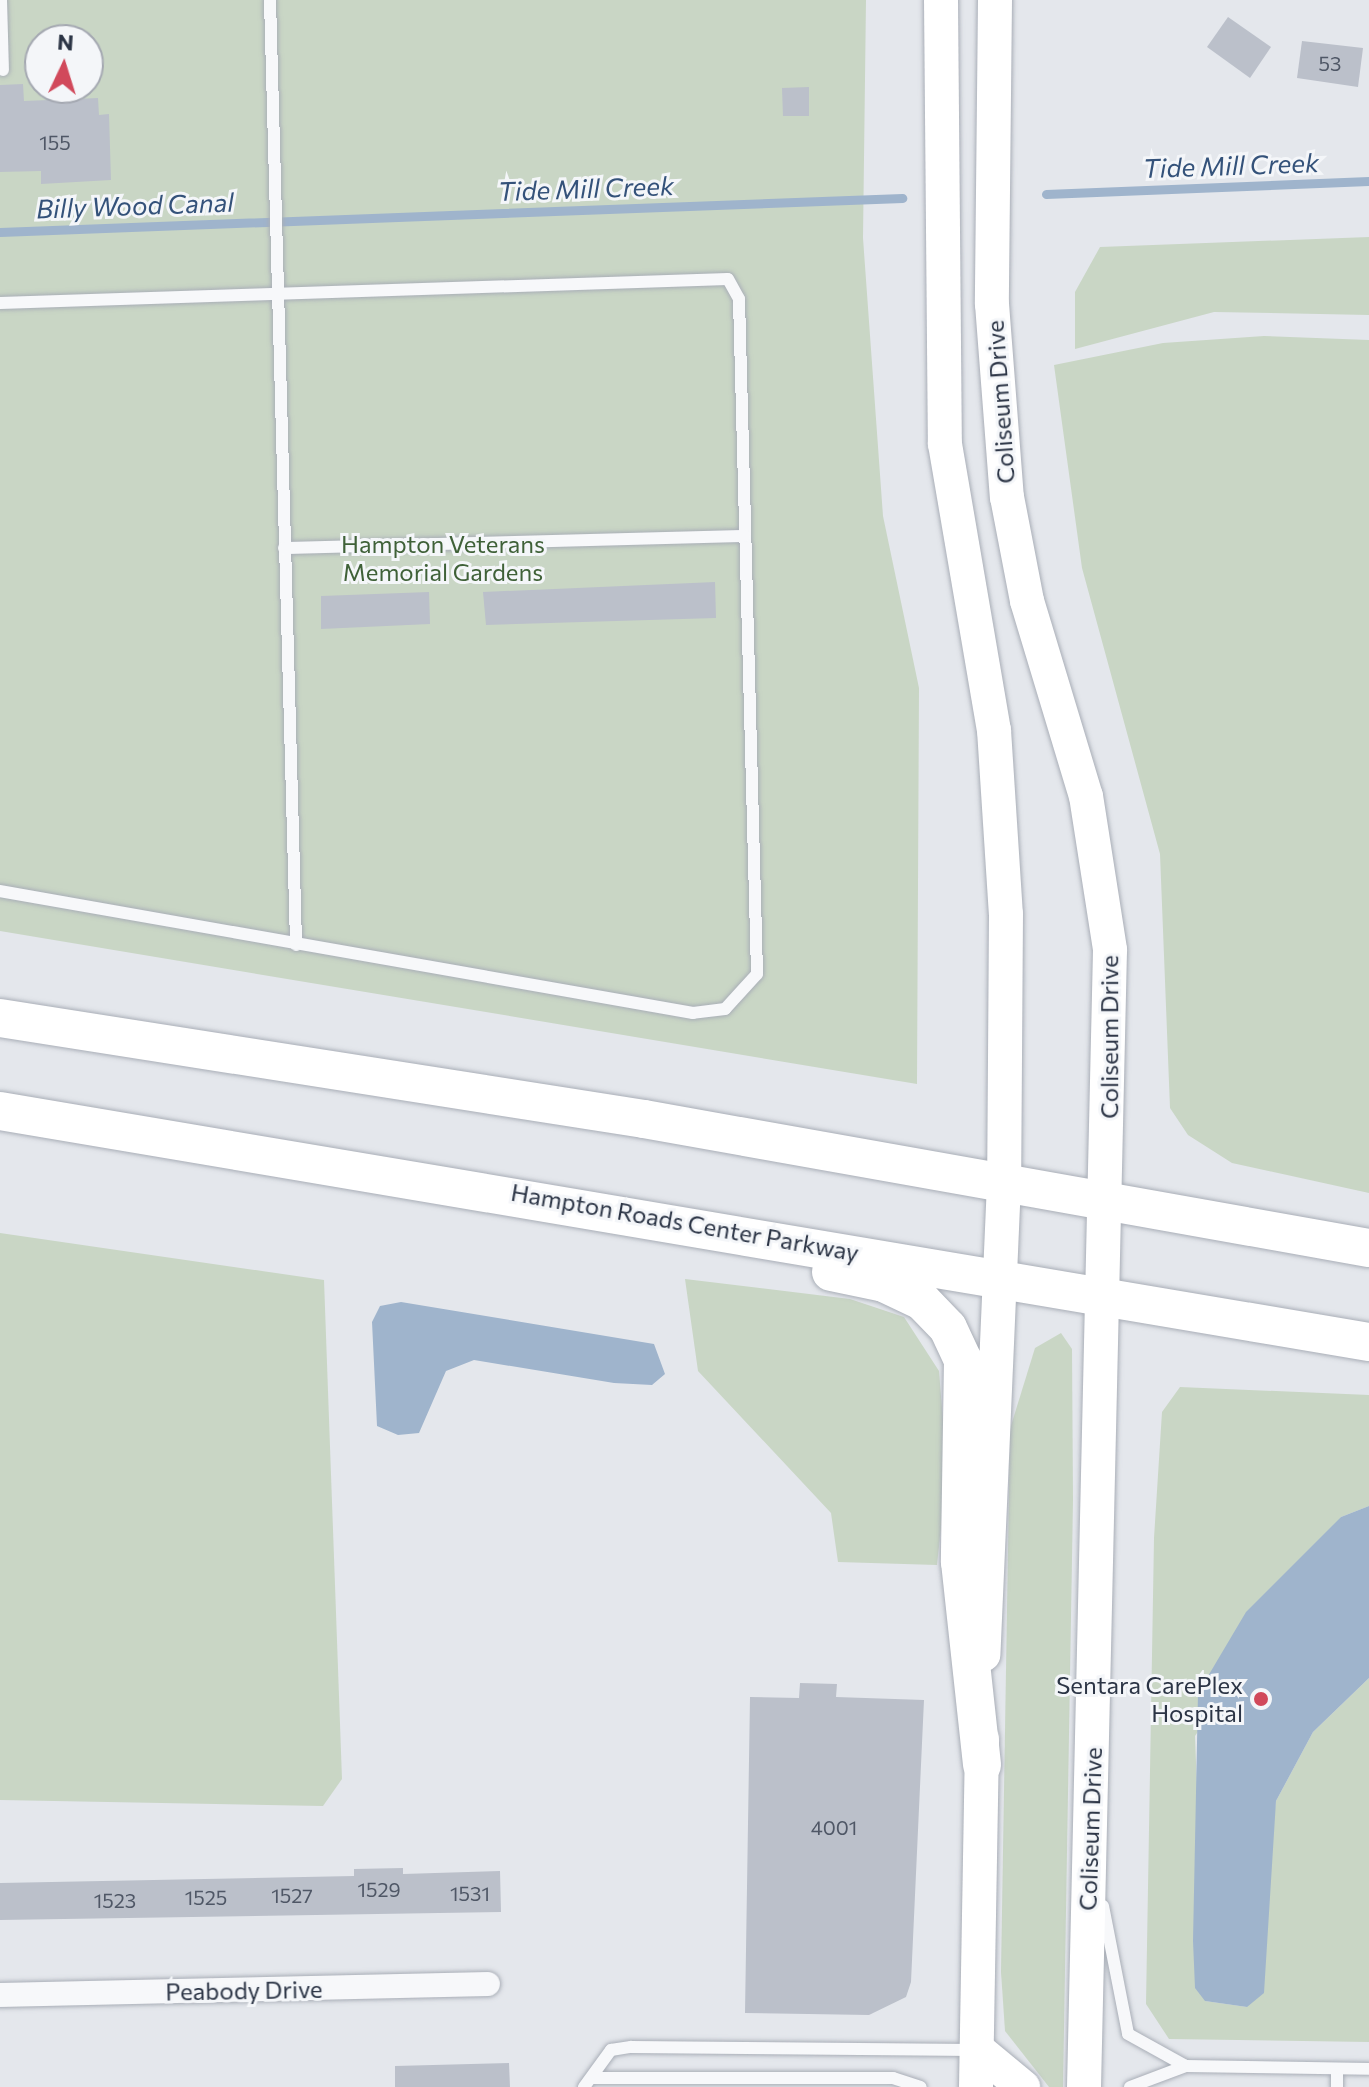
<!DOCTYPE html>
<html>
<head>
<meta charset="utf-8">
<style>
	body { margin:0 }
	#map { position:relative; width:1369px; height:2087px; overflow:hidden; background:#e4e7ec; font-family:Commissioner,sans-serif }
	div>[style] { position:absolute }
	[style*='--x'] { left:calc(var(--x)*1px); top:calc(var(--y)*1px); width:calc(var(--w)*1px); rotate:calc(var(--a)*1deg) }
	.green>* { inset:0; background:#c9d6c5 }
	.water>* { inset:0; background:#9fb4cc }
	.stream>* { height:9px; margin:-4.5px; padding:0 4.5px; transform-origin:4.5px; border-radius:4.5px; background:#9fb4cc }
	.building>* { inset:0; background:#bbc0ca }
	.roads { filter:drop-shadow(0 0 2px #a9aeb7) drop-shadow(0 0 2px #a9aeb7) }
	.lane>* { height:12px; margin:-6px; padding:0 6px; transform-origin:6px; border-radius:6px; background:#f7f8fa }
	.street>* { height:24px; margin:-12px; padding:0 12px; transform-origin:12px; border-radius:12px; background:#f7f8fa }
	.secondary>* { height:34px; margin:-17px; padding:0 17px; transform-origin:17px; border-radius:17px; background:#fff }
	.primary>* { height:38px; margin:-19px; padding:0 19px; transform-origin:19px; border-radius:19px; background:#fff }
	.dots>* { width:22px; height:22px; translate:-50% -50%; box-sizing:border-box; border:4px solid #f4f6f9; border-radius:50% }
	span { translate:-50% -50%; white-space:nowrap; text-align:center; line-height:1.15; -webkit-text-stroke:6px #f4f6f9; paint-order:stroke }
	.number-label { font-size:20px; color:#4f5766 }
	.number-label span { -webkit-text-stroke-width:0 }
	.street-label { font-size:24px; color:#2b3445 }
	.park-label { font-size:24px; color:#3f6138 }
	.poi-label { font-size:24px; color:#2b3445 }
	.right { translate:-100% -50%; text-align:right }
	.water-label { font-size:26px; color:#34527a; font-style:italic }
	.north { position:absolute; left:24px; top:24px; width:80px; height:80px; box-sizing:border-box; background:#f4f6f9; border:2px solid #a4a8b1; border-radius:50%; rotate:4deg; font-size:22px; font-weight:700; line-height:32px; text-align:center; color:#2b3445 }
	.north::after { content:''; display:block; margin:auto; width:28px; height:36px; background:#d1495b; clip-path:polygon(50% 0,100% 100%,50% 72%,0 100%) }
</style>
</head>
<body>
<div id="map">
	<div class="green">
		<div style="clip-path:polygon(evenodd,0 0,866px 0,863px 238px,883px 516px,919px 688px,917px 1084px,0 931px,0 0,40px 40px,88px 40px,88px 88px,40px 88px,40px 40px)"></div>
		<div style="clip-path:polygon(1369px 237px,1369px 315px,1214px 312px,1075px 349px,1075px 292px,1100px 247px)"></div>
		<div style="clip-path:polygon(1264px 336px,1369px 340px,1369px 1193px,1232px 1163px,1188px 1135px,1170px 1108px,1160px 854px,1082px 568px,1054px 365px,1163px 343px)"></div>
		<div style="clip-path:polygon(0 1233px,324px 1280px,342px 1779px,323px 1806px,0 1800px)"></div>
		<div style="clip-path:polygon(685px 1279px,850px 1299px,904px 1317px,939px 1371px,947px 1470px,937px 1565px,838px 1562px,831px 1513px,698px 1371px)"></div>
		<div style="clip-path:polygon(1061px 1333px,1072px 1349px,1073px 1500px,1063px 2087px,1049px 2087px,1005px 2031px,1001px 1972px,1010px 1429px,1035px 1348px)"></div>
		<div style="clip-path:polygon(1180px 1387px,1369px 1395px,1369px 1506px,1341px 1517px,1195px 1736px,1205px 2001px,1247px 2007px,1276px 1801px,1313px 1732px,1369px 1678px,1369px 2042px,1169px 2039px,1146px 2004px,1154px 1538px,1162px 1412px)"></div>
	</div>
	<div class="water">
		<div style="clip-path:polygon(401px 1302px,654px 1344px,665px 1374px,652px 1385px,614px 1383px,474px 1360px,446px 1371px,419px 1433px,398px 1435px,377px 1426px,372px 1322px,380px 1306px)"></div>
		<div style="clip-path:polygon(1369px 1506px,1369px 1678px,1313px 1732px,1276px 1801px,1264px 1993px,1247px 2007px,1205px 2001px,1195px 1988px,1193px 1941px,1198px 1693px,1246px 1612px,1341px 1517px)"></div>
	</div>
	<div class="stream">
		<div style="--x:1046;--y:194;--w:323;--a:-2.3"></div>
		<div style="--x:0;--y:232;--w:903;--a:-2.16"></div>
	</div>
	<div class="building">
		<div style="clip-path:polygon(1228px 17px,1271px 47px,1250px 78px,1207px 47px)"></div>
		<div style="clip-path:polygon(1302px 41px,1363px 48px,1358px 87px,1297px 78px)"></div>
		<div style="clip-path:polygon(23px 84px,24px 101px,98px 98px,99px 115px,109px 114px,111px 180px,41px 184px,41px 171px,0 172px,0 85px)"></div>
		<div style="clip-path:polygon(809px 87px,809px 116px,783px 116px,782px 88px)"></div>
		<div style="clip-path:polygon(715px 582px,716px 618px,486px 625px,483px 592px)"></div>
		<div style="clip-path:polygon(429px 592px,430px 624px,321px 629px,321px 596px)"></div>
		<div style="clip-path:polygon(800px 1683px,837px 1684px,836px 1697px,924px 1700px,911px 1982px,906px 1997px,869px 2015px,745px 2013px,750px 1697px,799px 1698px)"></div>
		<div style="clip-path:polygon(403px 1868px,403px 1874px,500px 1871px,501px 1912px,0 1920px,0 1883px,354px 1876px,354px 1869px)"></div>
		<div style="clip-path:polygon(509px 2063px,510px 2087px,395px 2087px,395px 2066px)"></div>
	</div>
	<div class="roads">
		<div class="lane">
			<div style="--x:1;--y:0;--w:70;--a:88.4"></div>
			<div style="--x:270;--y:0;--w:945;--a:88.42"></div>
			<div style="--x:0;--y:303;--w:728;--a:-1.89"></div>
			<div style="--x:728;--y:279;--w:23;--a:61"></div>
			<div style="--x:739;--y:299;--w:675;--a:88.47"></div>
			<div style="--x:757;--y:974;--w:47;--a:132.4"></div>
			<div style="--x:725;--y:1009;--w:32;--a:173"></div>
			<div style="--x:693;--y:1013;--w:704;--a:-170.02"></div>
			<div style="--x:284;--y:548;--w:461;--a:-1.5"></div>
			<div style="--x:1103;--y:1906;--w:130;--a:78.9"></div>
			<div style="--x:1128;--y:2034;--w:66;--a:28.9"></div>
			<div style="--x:593;--y:2078;--w:300;--a:0"></div>
			<div style="--x:893;--y:2078;--w:29;--a:18"></div>
			<div style="--x:584;--y:2087;--w:46;--a:-53.9"></div>
			<div style="--x:611;--y:2050;--w:20;--a:-9"></div>
			<div style="--x:631;--y:2047;--w:343;--a:0.5"></div>
			<div style="--x:1130;--y:2087;--w:60;--a:-20.6"></div>
			<div style="--x:1186;--y:2066;--w:183;--a:0.9"></div>
			<div style="--x:1337;--y:2087;--w:18;--a:-90"></div>
		</div>
		<div class="street">
			<div style="--x:0;--y:1995;--w:488;--a:-1.3"></div>
		</div>
		<div class="secondary">
			<div style="--x:941;--y:0;--w:444;--a:89.5"></div>
			<div style="--x:945;--y:444;--w:290;--a:80.3"></div>
			<div style="--x:994;--y:730;--w:184;--a:86.3"></div>
			<div style="--x:1006;--y:914;--w:269;--a:90.4"></div>
			<div style="--x:1004;--y:1183;--w:472;--a:92.5"></div>
			<div style="--x:995;--y:0;--w:304;--a:90.6"></div>
			<div style="--x:992;--y:304;--w:194;--a:85.6"></div>
			<div style="--x:1007;--y:497;--w:106;--a:79.1"></div>
			<div style="--x:1027;--y:601;--w:204;--a:73.2"></div>
			<div style="--x:1086;--y:796;--w:156;--a:81.1"></div>
			<div style="--x:1110;--y:950;--w:1137;--a:91.31"></div>
			<div style="--x:977;--y:2049;--w:60;--a:39.6"></div>
			<div style="--x:976;--y:2087;--w:348;--a:-89"></div>
		</div>
		<div class="primary">
			<div style="--x:0;--y:1018;--w:652;--a:8.91"></div>
			<div style="--x:644;--y:1119;--w:736;--a:10.09"></div>
			<div style="--x:0;--y:1111;--w:1388;--a:9.58"></div>
			<div style="--x:831;--y:1272;--w:54;--a:11.7"></div>
			<div style="--x:884;--y:1283;--w:42;--a:25.3"></div>
			<div style="--x:922;--y:1301;--w:37;--a:46"></div>
			<div style="--x:948;--y:1328;--w:35;--a:65"></div>
			<div style="--x:963;--y:1360;--w:202;--a:90.9"></div>
			<div style="--x:960;--y:1562;--w:204;--a:83.8"></div>
		</div>
	</div>
	<div class="dots">
		<div style="left:1261px;top:1699px;background:#d1495b"></div>
	</div>
	<div class="number-label">
		<span style="left:1330px;top:63px">53</span>
		<span style="left:55px;top:142px">155</span>
		<span style="left:834px;top:1827px">4001</span>
		<span style="left:379px;top:1889px">1529</span>
		<span style="left:470px;top:1893px">1531</span>
		<span style="left:292px;top:1895px">1527</span>
		<span style="left:206px;top:1897px">1525</span>
		<span style="left:115px;top:1900px">1523</span>
	</div>
	<div class="street-label">
		<span style="left:1000px;top:402px;rotate:-94deg">Coliseum Drive</span>
		<span style="left:1109px;top:1037px;rotate:-90deg">Coliseum Drive</span>
		<span style="left:685px;top:1222px;rotate:10deg">Hampton Roads Center Parkway</span>
		<span style="left:1090px;top:1829px;rotate:-88deg">Coliseum Drive</span>
		<span style="left:244px;top:1990px;rotate:-1deg">Peabody Drive</span>
	</div>
	<div class="park-label">
		<span style="left:443px;top:558px">Hampton Veterans<br>Memorial Gardens</span>
	</div>
	<div class="poi-label">
		<span class="right" style="left:1243px;top:1699px">Sentara CarePlex<br>Hospital</span>
	</div>
	<div class="water-label">
		<span style="left:1231px;top:165px;rotate:-2deg">Tide Mill Creek</span>
		<span style="left:586px;top:188px;rotate:-2deg">Tide Mill Creek</span>
		<span style="left:135px;top:205px;rotate:-2deg">Billy Wood Canal</span>
	</div>
	<div class="north">N</div>
</div>
</body>
</html>
